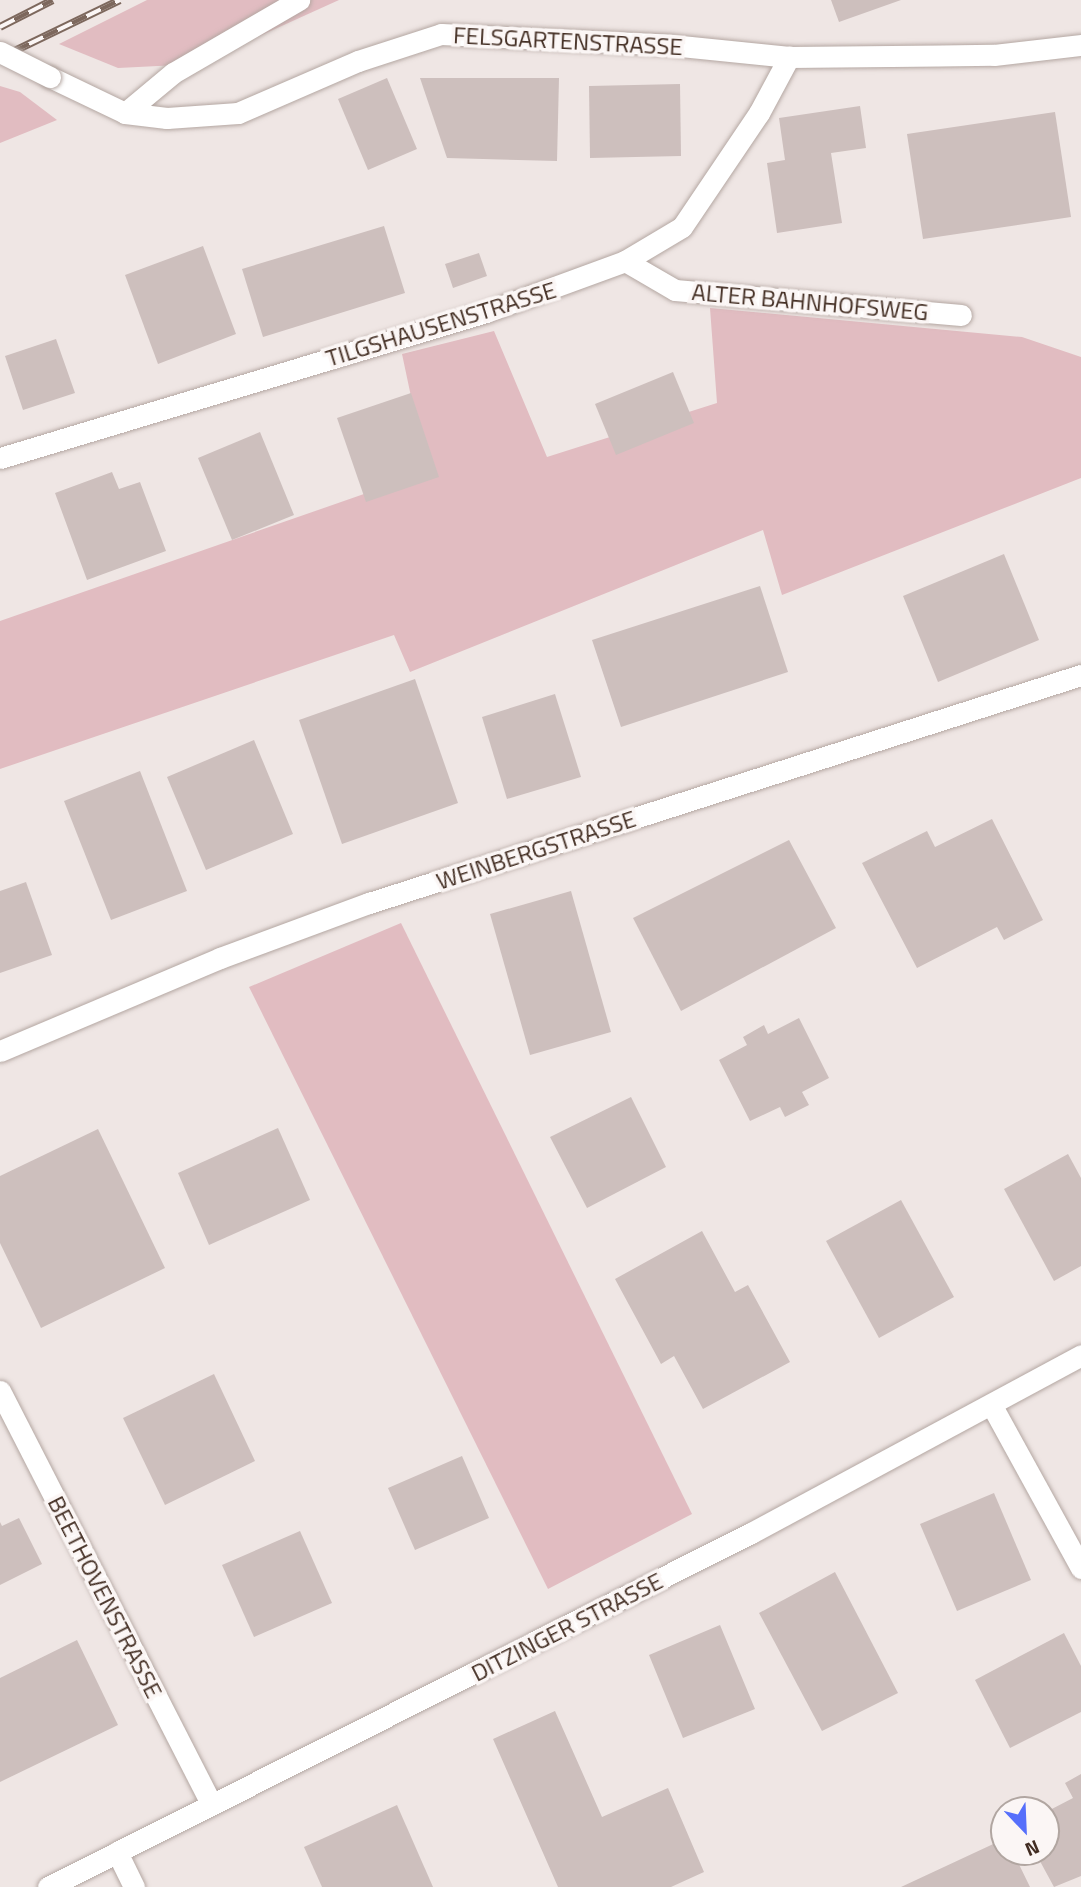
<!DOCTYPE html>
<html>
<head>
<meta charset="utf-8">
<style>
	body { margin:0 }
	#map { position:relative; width:1081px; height:1887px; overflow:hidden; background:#efe6e4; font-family:"Titillium Web",sans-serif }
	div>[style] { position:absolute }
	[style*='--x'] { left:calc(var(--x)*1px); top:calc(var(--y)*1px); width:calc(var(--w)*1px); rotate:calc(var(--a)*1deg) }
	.green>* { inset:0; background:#e1bcc1 }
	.building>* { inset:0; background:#cdbfbd }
	.roads { filter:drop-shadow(0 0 2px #b4a7a2) drop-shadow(0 0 2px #b4a7a2) }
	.lane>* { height:21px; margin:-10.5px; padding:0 10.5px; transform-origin:10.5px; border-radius:10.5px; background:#fff }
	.street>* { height:21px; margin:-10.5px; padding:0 10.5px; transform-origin:10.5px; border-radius:10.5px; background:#fff }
	.secondary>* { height:21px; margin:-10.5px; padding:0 10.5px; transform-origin:10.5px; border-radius:10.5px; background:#fff }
	.rail>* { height:8px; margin-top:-4px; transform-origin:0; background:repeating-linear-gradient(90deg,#fbf6f5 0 16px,#7d685d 0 32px); box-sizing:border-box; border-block:2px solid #7d685d }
	.bridges { filter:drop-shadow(0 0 2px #b4a7a2) drop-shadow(0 0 2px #b4a7a2) }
	.street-bridge>* { height:21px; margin:-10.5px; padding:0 10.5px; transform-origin:10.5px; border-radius:10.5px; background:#fff }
	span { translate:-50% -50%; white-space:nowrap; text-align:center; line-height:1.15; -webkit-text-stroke:7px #fbf6f5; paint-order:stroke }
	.street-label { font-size:24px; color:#422d22 }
	.north { position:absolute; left:990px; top:1796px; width:70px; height:70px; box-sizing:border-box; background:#fbf6f5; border:2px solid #b1a6a1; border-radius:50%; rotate:157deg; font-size:19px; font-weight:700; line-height:28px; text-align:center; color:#422d22 }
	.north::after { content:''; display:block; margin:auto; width:24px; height:32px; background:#566ffb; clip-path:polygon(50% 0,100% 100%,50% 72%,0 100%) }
</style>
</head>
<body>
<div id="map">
	<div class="green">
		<div style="clip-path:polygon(147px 0,339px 0,198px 64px,118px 68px,59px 44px)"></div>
		<div style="clip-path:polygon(0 86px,20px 92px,57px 120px,0 143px)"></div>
		<div style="clip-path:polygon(710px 308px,1022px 337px,1081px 357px,1081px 478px,782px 595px,763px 530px,410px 672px,394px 635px,0 769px,0 621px,427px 472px,402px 354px,494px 331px,547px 457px,717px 403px)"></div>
		<div style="clip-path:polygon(401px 923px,692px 1514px,548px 1589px,249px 987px)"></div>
	</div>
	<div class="building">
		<div style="clip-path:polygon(831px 0,901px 0,839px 22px)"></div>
		<div style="clip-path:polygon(387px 78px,417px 149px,368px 170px,338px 99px)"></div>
		<div style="clip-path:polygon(420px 78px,559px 78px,557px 161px,447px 158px)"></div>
		<div style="clip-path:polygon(680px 84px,681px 156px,590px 158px,589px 86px)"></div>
		<div style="clip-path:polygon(860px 106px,866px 148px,831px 153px,842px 223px,777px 233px,767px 163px,785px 160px,779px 118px)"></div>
		<div style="clip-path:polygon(1055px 112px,1071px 217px,923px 239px,907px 134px)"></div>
		<div style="clip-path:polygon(384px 226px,405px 293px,263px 337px,242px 269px)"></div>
		<div style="clip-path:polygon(203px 246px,236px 334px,158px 364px,125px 275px)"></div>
		<div style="clip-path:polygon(479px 253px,487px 276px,453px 288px,445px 264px)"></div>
		<div style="clip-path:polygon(56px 339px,75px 393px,23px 410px,5px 356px)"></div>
		<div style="clip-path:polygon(673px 372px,694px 423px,616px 455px,595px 404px)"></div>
		<div style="clip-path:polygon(411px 393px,439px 477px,366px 502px,337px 418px)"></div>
		<div style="clip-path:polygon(260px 432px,294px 515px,232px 540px,198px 458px)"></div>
		<div style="clip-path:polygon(112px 472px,119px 489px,140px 482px,166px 551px,87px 580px,55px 493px)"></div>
		<div style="clip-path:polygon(1004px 554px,1039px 640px,938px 682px,903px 596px)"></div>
		<div style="clip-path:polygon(760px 586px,788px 672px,621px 727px,592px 640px)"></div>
		<div style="clip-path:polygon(415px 679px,458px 803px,342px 844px,299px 720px)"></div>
		<div style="clip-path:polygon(555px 694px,581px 777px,507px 799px,482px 717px)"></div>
		<div style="clip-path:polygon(254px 740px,293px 834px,206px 870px,167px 777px)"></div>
		<div style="clip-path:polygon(140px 771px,187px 891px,111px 920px,64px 801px)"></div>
		<div style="clip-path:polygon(992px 819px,1043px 920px,1004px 940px,997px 927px,917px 968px,862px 863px,927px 831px,935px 847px)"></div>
		<div style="clip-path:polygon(789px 840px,836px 928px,681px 1011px,633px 918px)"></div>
		<div style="clip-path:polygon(26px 882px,52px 955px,0 973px,0 891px)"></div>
		<div style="clip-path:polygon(571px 891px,611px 1032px,530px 1055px,490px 914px)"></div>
		<div style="clip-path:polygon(799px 1018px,829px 1078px,802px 1092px,809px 1105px,785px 1117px,780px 1107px,750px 1121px,719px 1060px,747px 1045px,743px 1037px,764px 1025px,768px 1034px)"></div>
		<div style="clip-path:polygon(631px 1097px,666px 1167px,587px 1208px,550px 1137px)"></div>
		<div style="clip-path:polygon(278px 1128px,310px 1200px,209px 1245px,178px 1173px)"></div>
		<div style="clip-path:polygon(98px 1129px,165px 1268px,41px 1328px,0 1243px,0 1176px)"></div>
		<div style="clip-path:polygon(1068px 1154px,1081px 1178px,1081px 1266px,1054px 1281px,1004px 1189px)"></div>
		<div style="clip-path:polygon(901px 1200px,954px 1297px,879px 1338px,826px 1241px)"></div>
		<div style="clip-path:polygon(702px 1231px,735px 1292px,748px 1285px,790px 1362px,703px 1409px,674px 1356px,661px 1364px,615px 1279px)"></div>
		<div style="clip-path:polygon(214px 1374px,255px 1461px,165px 1505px,123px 1418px)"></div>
		<div style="clip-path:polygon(462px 1456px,489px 1518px,415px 1550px,388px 1488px)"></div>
		<div style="clip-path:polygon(994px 1493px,1031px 1580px,957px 1611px,920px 1524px)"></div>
		<div style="clip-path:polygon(19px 1518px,42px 1564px,0 1585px,0 1522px,2px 1526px)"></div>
		<div style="clip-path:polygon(300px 1531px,332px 1603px,254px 1637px,222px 1565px)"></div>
		<div style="clip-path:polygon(835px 1572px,898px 1693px,822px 1731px,759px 1613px)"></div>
		<div style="clip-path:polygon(720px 1625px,755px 1709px,683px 1738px,649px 1655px)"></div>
		<div style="clip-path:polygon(1064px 1633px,1081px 1666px,1081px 1712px,1010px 1748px,975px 1680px)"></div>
		<div style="clip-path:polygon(77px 1640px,118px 1725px,0 1782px,0 1678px)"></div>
		<div style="clip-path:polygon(555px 1711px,602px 1817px,668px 1788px,704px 1872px,671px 1887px,558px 1887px,493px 1739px)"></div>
		<div style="clip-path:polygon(1081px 1774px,1081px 1876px,1054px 1887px,1035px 1852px,1046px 1852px,1046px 1812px,1073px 1798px,1065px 1783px)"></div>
		<div style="clip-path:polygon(397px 1805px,433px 1887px,322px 1887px,304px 1847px)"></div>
		<div style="clip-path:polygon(1004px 1839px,1004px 1852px,1013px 1852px,1030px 1887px,901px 1887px)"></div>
	</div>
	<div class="roads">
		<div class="lane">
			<div style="--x:125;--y:113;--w:62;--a:-39.8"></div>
			<div style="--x:173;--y:73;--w:146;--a:-30.1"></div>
			<div style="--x:625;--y:261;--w:58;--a:30.1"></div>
			<div style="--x:675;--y:290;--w:287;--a:5"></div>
			<div style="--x:117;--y:1852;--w:39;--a:64"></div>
		</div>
		<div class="street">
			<div style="--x:50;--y:77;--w:83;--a:25.6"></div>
			<div style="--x:125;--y:113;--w:42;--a:6.8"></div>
			<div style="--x:167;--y:118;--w:71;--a:-4"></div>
			<div style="--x:238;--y:113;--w:131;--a:-23.4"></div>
			<div style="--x:358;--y:61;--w:87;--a:-18"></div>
			<div style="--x:441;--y:34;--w:230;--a:2.7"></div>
			<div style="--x:671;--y:45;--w:119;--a:5.8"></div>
			<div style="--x:789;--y:57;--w:205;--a:-0.6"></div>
			<div style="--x:994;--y:55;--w:88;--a:-6.6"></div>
			<div style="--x:0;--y:458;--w:507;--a:-16.72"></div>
			<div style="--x:486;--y:312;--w:148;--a:-20.1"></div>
			<div style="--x:625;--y:261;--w:66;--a:-30.8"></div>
			<div style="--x:682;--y:227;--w:138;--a:-56"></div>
			<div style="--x:759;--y:113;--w:64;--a:-61.8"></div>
			<div style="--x:0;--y:1051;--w:239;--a:-22.9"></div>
			<div style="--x:220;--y:958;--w:159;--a:-20.3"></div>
			<div style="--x:369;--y:903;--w:748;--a:-17.76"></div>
			<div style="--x:0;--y:1391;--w:464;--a:62.9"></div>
			<div style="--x:992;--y:1406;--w:185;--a:61.2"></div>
		</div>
		<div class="secondary">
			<div style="--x:48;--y:1887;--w:787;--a:-26.73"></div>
			<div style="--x:751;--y:1533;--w:375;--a:-28.3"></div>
		</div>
	</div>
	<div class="rail">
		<div style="--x:0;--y:27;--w:59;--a:-27"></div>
		<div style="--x:0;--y:58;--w:133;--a:-25.8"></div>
	</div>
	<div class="bridges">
		<div class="street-bridge">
			<div style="--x:0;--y:52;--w:56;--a:26.6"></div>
		</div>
	</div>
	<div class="street-label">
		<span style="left:568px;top:41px;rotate:3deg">FELSGARTENSTRASSE</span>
		<span style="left:810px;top:302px;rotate:5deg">ALTER BAHNHOFSWEG</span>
		<span style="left:441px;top:324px;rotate:-17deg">TILGSHAUSENSTRASSE</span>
		<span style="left:536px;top:850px;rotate:-18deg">WEINBERGSTRASSE</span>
		<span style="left:105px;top:1597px;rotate:63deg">BEETHOVENSTRASSE</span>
		<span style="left:567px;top:1627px;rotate:-27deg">DITZINGER STRASSE</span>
	</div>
	<div class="north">N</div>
</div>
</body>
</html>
